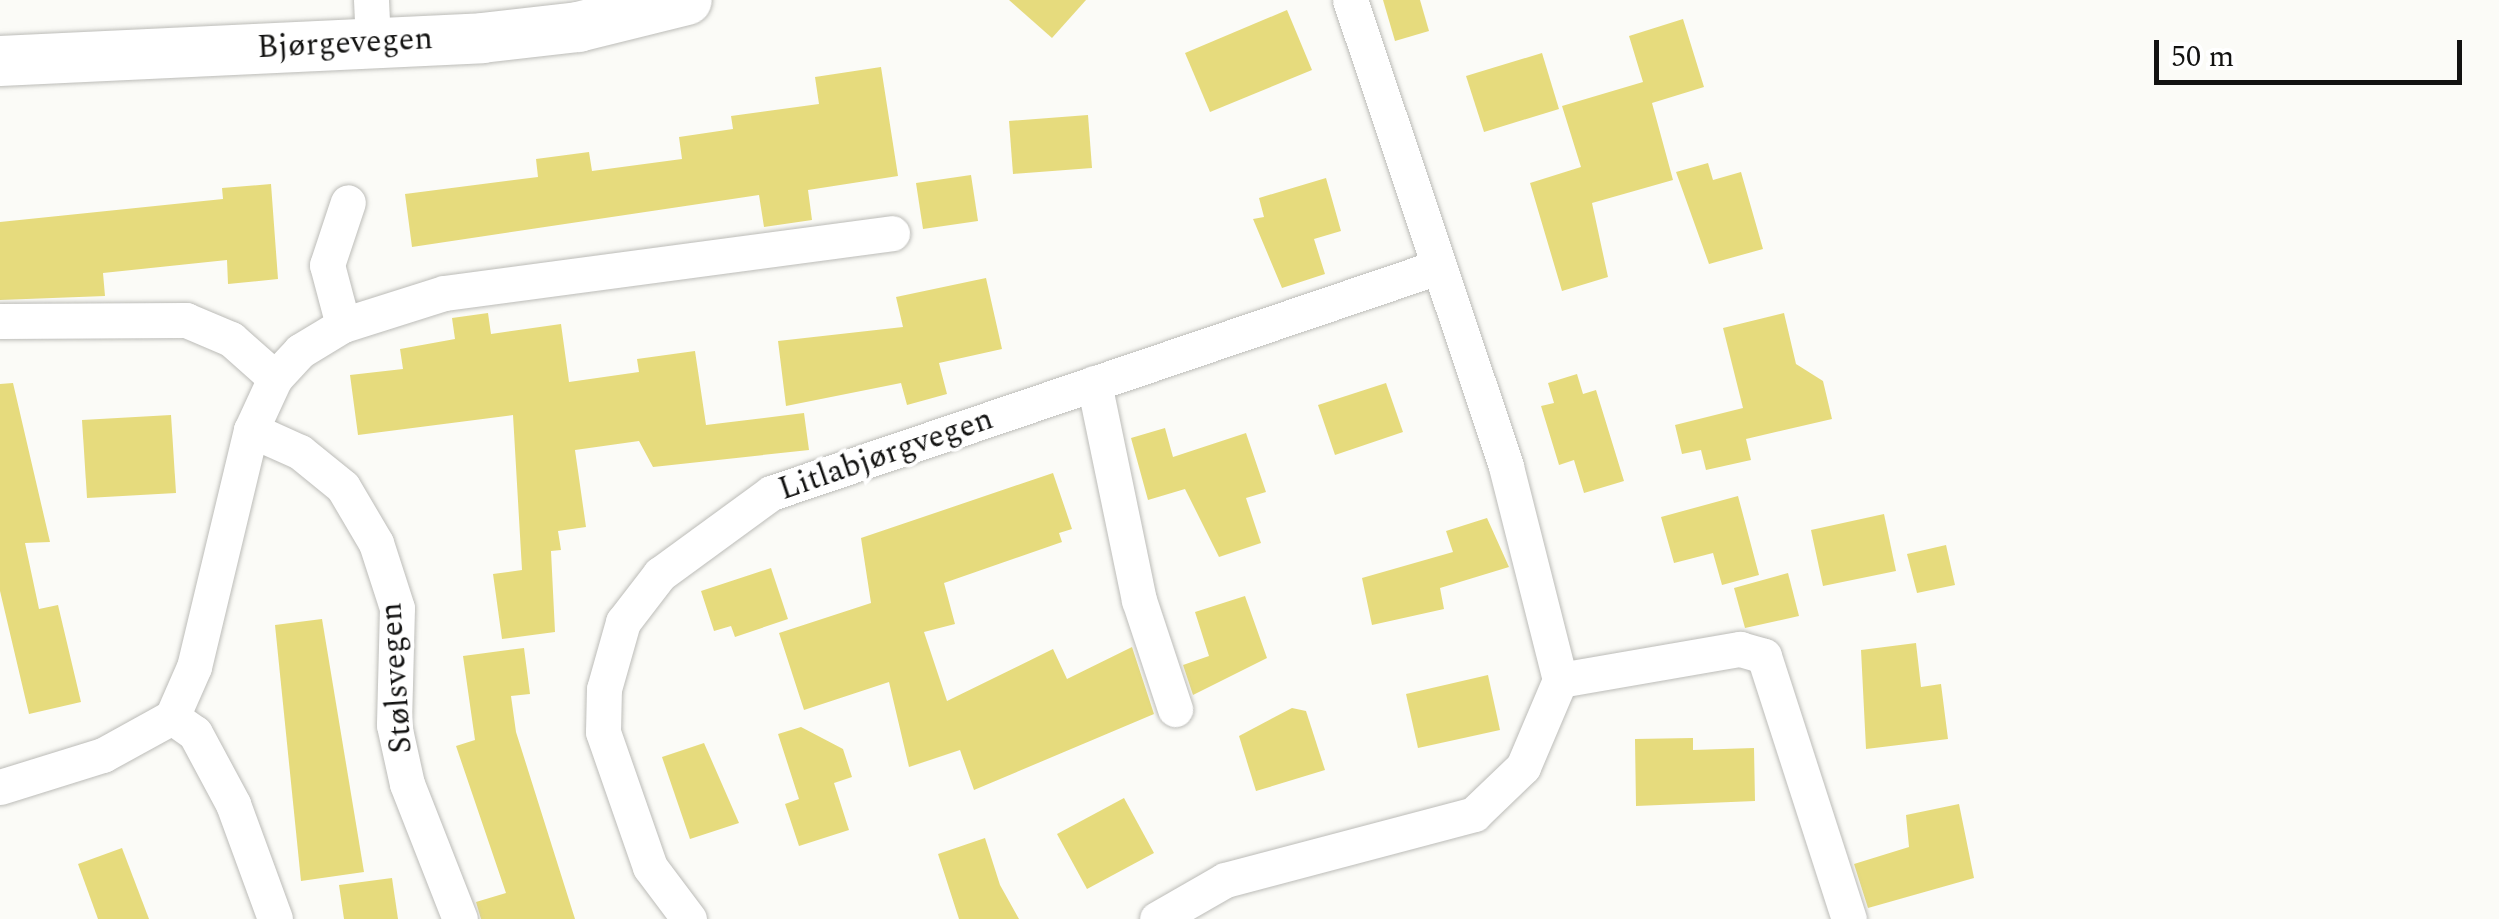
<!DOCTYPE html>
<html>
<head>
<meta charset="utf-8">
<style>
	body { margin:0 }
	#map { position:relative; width:2499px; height:919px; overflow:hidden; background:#fbfbf7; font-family:Spectral,serif }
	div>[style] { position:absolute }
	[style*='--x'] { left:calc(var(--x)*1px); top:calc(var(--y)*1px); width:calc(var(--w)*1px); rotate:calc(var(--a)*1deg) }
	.building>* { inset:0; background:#e6db7d }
	.roads { filter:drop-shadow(0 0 2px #bcbcb8) drop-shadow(0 0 2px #bcbcb8) }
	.street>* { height:35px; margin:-17.5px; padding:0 17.5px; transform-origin:17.5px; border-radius:17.5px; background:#fff }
	.secondary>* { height:50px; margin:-25px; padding:0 25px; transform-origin:25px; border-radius:25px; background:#fff }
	span { translate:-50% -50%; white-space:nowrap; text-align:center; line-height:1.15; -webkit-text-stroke:8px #fff; paint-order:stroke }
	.street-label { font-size:32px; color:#121211 }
	.scale { position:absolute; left:2154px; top:40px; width:308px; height:45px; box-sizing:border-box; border:5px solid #121211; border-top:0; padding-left:12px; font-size:30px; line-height:35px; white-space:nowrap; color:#121211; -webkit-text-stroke:8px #fff; paint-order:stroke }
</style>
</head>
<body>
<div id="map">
	<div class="building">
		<div style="clip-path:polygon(1009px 0,1086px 0,1052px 38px)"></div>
		<div style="clip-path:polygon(1383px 0,1420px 0,1429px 31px,1395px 41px)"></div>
		<div style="clip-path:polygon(1287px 10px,1312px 70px,1210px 112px,1185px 53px)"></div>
		<div style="clip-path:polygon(1683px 19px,1704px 87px,1652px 103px,1673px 180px,1592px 203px,1608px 277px,1562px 291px,1530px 183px,1581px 167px,1562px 106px,1643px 82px,1629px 36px)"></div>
		<div style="clip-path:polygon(1542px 53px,1559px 109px,1484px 132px,1466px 76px)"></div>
		<div style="clip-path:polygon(881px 67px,898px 176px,808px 190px,812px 220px,764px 227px,759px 195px,412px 247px,405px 194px,538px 177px,536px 159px,589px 152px,592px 171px,682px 159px,679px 137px,733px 129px,731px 116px,819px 104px,815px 77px)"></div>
		<div style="clip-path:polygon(1088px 115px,1092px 168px,1013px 174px,1009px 121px)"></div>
		<div style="clip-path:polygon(1708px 163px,1713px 180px,1741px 172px,1763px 249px,1709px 264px,1676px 172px)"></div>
		<div style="clip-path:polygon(971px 175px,978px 221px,923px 229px,916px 183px)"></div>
		<div style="clip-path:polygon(1326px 178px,1341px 231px,1314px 239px,1325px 274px,1282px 288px,1253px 219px,1264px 217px,1259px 198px)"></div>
		<div style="clip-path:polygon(271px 184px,278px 279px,228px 284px,227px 260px,103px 273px,105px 296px,0 300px,0 222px,223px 199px,222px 188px)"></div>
		<div style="clip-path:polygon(986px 278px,1002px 349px,939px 363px,947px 394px,907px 405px,901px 383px,786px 406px,778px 341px,903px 327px,896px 297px)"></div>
		<div style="clip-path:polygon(488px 313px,491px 334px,561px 324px,569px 382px,639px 372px,637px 359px,695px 351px,706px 425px,804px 413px,809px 450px,653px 467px,639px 441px,575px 450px,586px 527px,558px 531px,561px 550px,551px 551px,555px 632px,502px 639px,493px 574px,522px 570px,513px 415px,358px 435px,350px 375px,403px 369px,400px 349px,455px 339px,452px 318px)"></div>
		<div style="clip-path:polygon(1784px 313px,1796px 364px,1823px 381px,1832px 419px,1746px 439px,1751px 460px,1706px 470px,1701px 450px,1682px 454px,1675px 425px,1743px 408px,1723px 328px)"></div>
		<div style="clip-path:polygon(1577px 374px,1583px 394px,1596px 390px,1624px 481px,1584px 493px,1574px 460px,1559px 465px,1541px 406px,1554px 403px,1548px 383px)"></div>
		<div style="clip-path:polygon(13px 383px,50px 542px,25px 543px,39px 609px,58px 605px,81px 702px,29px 714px,0 591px,0 384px)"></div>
		<div style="clip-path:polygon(1386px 383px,1403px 432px,1335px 455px,1318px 405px)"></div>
		<div style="clip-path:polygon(171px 415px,176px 493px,87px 498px,82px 420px)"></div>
		<div style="clip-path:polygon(1165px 428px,1173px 457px,1246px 433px,1266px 492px,1246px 498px,1261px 543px,1219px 557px,1185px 489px,1148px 500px,1131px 438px)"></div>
		<div style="clip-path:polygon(1053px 473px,1072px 529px,1059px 533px,1062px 542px,944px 583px,955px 624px,924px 632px,947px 701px,1053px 649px,1067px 679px,1132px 647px,1154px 714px,974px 790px,960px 750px,909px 767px,889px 682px,804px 710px,779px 633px,871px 603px,861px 538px)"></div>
		<div style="clip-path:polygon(1738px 496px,1759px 575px,1722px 585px,1713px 553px,1674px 563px,1661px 517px)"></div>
		<div style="clip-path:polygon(1884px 514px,1896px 571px,1823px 586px,1811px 530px)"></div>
		<div style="clip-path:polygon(1487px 518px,1509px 567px,1440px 588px,1444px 609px,1372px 625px,1362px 578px,1453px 552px,1446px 531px)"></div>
		<div style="clip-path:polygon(1946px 545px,1955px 585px,1917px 593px,1907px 554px)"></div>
		<div style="clip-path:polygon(771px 568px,788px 619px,735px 637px,731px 626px,714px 631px,701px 591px)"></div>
		<div style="clip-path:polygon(1788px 573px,1799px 616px,1745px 628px,1734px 588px)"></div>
		<div style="clip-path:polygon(1245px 596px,1267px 658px,1193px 695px,1183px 665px,1209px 656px,1195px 612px)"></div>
		<div style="clip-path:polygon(322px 619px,364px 872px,301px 881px,275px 625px)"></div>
		<div style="clip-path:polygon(1916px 643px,1921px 687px,1941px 684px,1948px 739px,1866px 749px,1861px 650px)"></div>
		<div style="clip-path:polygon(524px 648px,530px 694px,511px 696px,516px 732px,575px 919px,481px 919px,476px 902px,506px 893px,456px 746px,475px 740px,463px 656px)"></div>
		<div style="clip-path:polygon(1488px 675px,1500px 730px,1418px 748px,1406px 694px)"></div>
		<div style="clip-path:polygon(1292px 708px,1306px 711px,1325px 770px,1256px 791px,1239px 736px)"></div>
		<div style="clip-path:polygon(801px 727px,843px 749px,852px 777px,834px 783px,849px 830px,799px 846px,785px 804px,799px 799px,778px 734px)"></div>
		<div style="clip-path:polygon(1693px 738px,1693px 750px,1754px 748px,1755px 801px,1636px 806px,1635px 739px)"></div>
		<div style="clip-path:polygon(704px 743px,739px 823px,690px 839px,662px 757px)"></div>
		<div style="clip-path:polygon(1124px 798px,1154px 853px,1087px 889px,1057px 834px)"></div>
		<div style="clip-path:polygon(1959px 804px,1974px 878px,1868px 908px,1854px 864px,1909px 847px,1906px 815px)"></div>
		<div style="clip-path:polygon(985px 838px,1000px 885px,1019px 919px,959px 919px,938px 854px)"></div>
		<div style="clip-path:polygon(122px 848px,149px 919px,98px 919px,78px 864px)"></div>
		<div style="clip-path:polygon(392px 878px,398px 919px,344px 919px,339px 885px)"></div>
	</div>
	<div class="roads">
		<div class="street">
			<div style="--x:371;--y:0;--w:42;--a:87.3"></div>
			<div style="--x:0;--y:321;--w:186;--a:-0.3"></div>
			<div style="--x:186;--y:320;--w:49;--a:22.9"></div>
			<div style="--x:231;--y:339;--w:59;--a:41.6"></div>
			<div style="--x:343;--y:325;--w:62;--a:-104.9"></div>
			<div style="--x:327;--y:265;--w:66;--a:-71.6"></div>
			<div style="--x:1094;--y:383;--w:222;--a:78.3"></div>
			<div style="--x:1139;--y:600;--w:115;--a:71.7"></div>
			<div style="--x:251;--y:430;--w:54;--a:24.2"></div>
			<div style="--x:300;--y:452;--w:55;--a:39.1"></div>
			<div style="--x:343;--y:487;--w:65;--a:59.5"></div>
			<div style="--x:376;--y:543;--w:68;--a:72.1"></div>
			<div style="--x:397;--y:608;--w:117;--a:91.5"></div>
			<div style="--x:394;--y:725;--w:60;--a:77.6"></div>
			<div style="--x:407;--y:784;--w:145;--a:68.6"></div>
			<div style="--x:1560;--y:680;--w:183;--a:-9.8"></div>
			<div style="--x:1740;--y:649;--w:25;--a:16"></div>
			<div style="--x:1764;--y:656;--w:276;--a:72.1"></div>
			<div style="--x:172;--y:717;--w:55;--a:-66.3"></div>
			<div style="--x:194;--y:667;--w:244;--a:-76.5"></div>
			<div style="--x:251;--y:430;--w:57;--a:-65.2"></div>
			<div style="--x:275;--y:378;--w:37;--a:-47"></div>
			<div style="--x:300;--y:351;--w:50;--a:-31.2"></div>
			<div style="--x:343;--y:325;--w:106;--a:-17.6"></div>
			<div style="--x:444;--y:293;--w:452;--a:-7.6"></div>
			<div style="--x:172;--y:717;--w:28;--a:35"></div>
			<div style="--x:195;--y:733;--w:81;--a:61.8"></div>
			<div style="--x:233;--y:804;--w:122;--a:69.9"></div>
			<div style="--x:0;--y:787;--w:108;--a:-17.3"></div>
			<div style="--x:103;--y:755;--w:79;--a:-28.8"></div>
			<div style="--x:689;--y:919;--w:65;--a:-126.9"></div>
			<div style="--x:650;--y:867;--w:143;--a:-109.2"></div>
			<div style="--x:603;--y:732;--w:43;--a:-88.7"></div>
			<div style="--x:604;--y:689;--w:70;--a:-74.2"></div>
			<div style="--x:623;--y:622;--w:61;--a:-52.4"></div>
			<div style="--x:660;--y:574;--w:137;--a:-36.1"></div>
			<div style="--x:771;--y:493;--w:704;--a:-18.72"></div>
			<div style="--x:1157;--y:919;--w:78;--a:-29.8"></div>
			<div style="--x:1225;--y:880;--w:258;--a:-14.8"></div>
			<div style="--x:1474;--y:814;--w:68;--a:-43.8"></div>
			<div style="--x:1523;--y:767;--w:95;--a:-67"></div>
			<div style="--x:1560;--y:680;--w:221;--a:-104.2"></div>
			<div style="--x:1506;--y:466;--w:491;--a:-108.5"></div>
		</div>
		<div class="secondary">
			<div style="--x:0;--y:61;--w:483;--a:-2.7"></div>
			<div style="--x:482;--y:38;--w:97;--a:-6.5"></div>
			<div style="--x:578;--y:27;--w:112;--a:-13.9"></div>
		</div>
	</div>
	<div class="street-label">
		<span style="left:345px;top:44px;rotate:-3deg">Bjørgevegen</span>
		<span style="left:886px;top:455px;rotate:-19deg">Litlabjørgvegen</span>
		<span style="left:397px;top:678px;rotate:-94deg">Stølsvegen</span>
	</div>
	<div class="scale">50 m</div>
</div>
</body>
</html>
